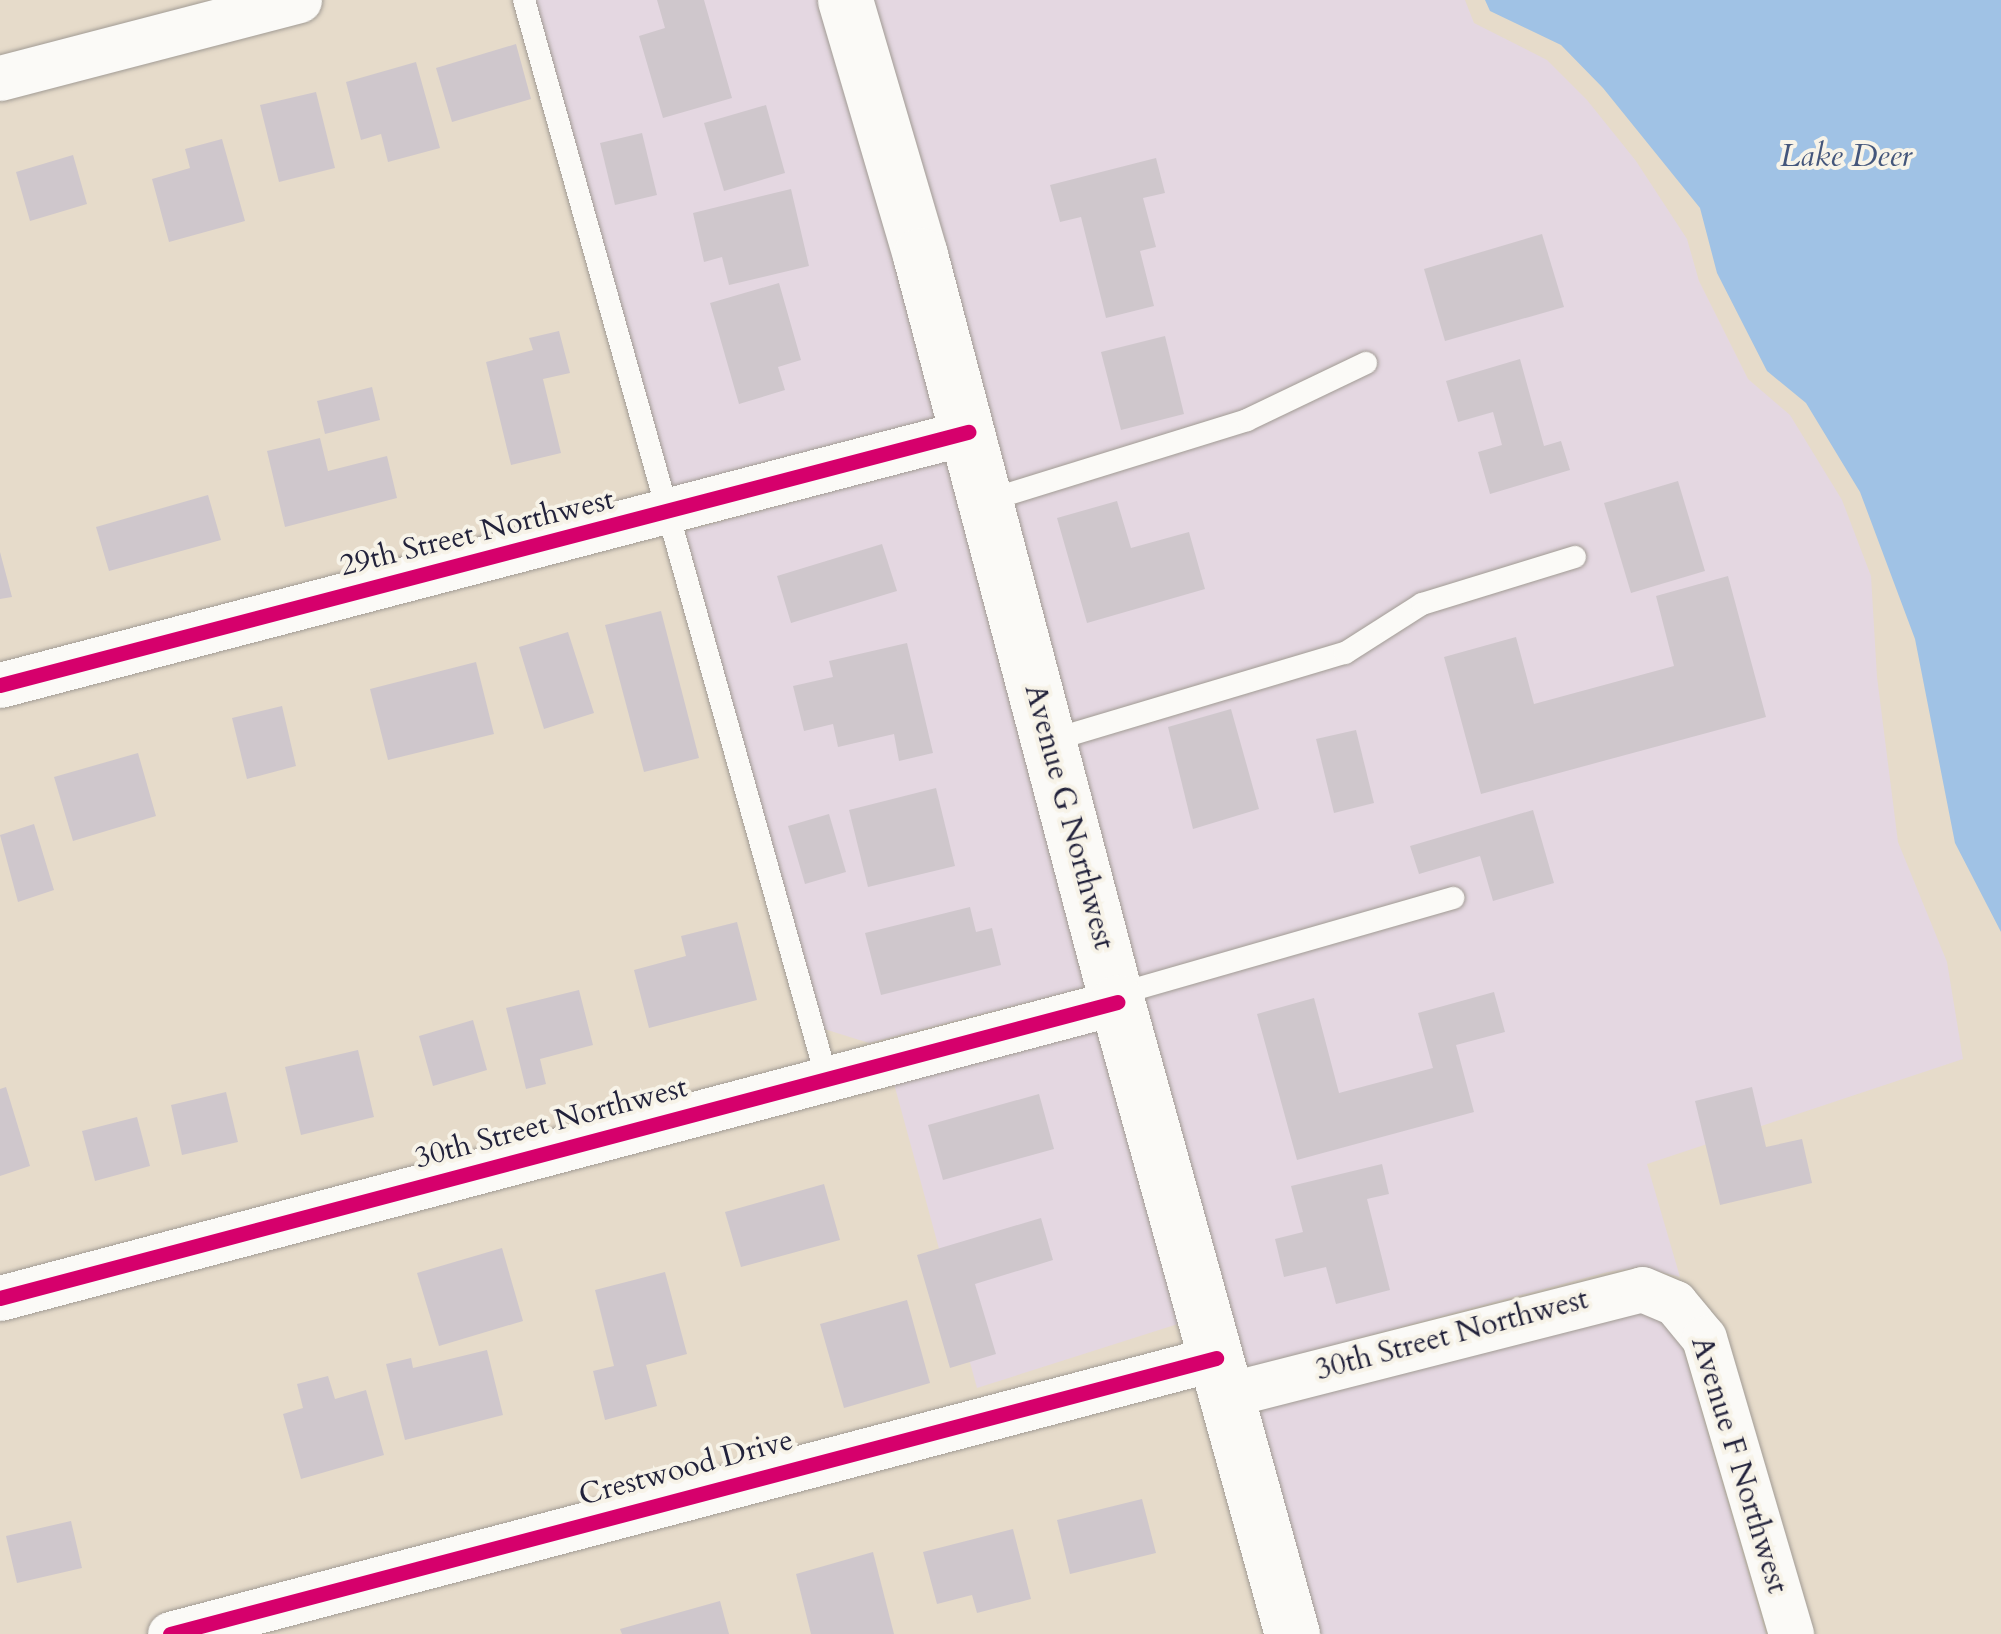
<!DOCTYPE html>
<html>
<head>
<meta charset="utf-8">
<style>
	body { margin:0 }
	#map { position:relative; width:2001px; height:1634px; overflow:hidden; background:#e6dbca; font-family:Cardo,serif }
	div>[style] { position:absolute }
	[style*='--x'] { left:calc(var(--x)*1px); top:calc(var(--y)*1px); width:calc(var(--w)*1px); rotate:calc(var(--a)*1deg) }
	.built>* { inset:0; background:#e4d7e1 }
	.water>* { inset:0; background:#a0c2e5 }
	.building>* { inset:0; background:#cfc7cc }
	.roads { filter:drop-shadow(0 0 2px #a19b94) drop-shadow(0 0 2px #a19b94) }
	.service>* { height:22px; margin:-11px; padding:0 11px; transform-origin:11px; border-radius:11px; background:#fbfaf7 }
	.minor>* { height:45px; margin:-22.5px; padding:0 22.5px; transform-origin:22.5px; border-radius:22.5px; background:#fbfaf7 }
	.secondary>* { height:55px; margin:-27.5px; padding:0 27.5px; transform-origin:27.5px; border-radius:27.5px; background:#fbfaf7 }
	.cycleway>* { height:15px; margin:-7.5px; padding:0 7.5px; transform-origin:7.5px; border-radius:7.5px; background:#d6006c }
	span { translate:-50% -50%; white-space:nowrap; text-align:center; line-height:1.15; -webkit-text-stroke:8px #f7f3e8; paint-order:stroke }
	.street-label { font-size:30px; color:#22223b }
	.water-label { font-size:32px; color:#44567b; font-style:italic }
</style>
</head>
<body>
<div id="map">
	<div class="built">
		<div style="clip-path:polygon(535px 0,820px 0,939px 418px,673px 491px)"></div>
		<div style="clip-path:polygon(869px 0,1465px 0,1474px 23px,1547px 60px,1587px 100px,1636px 161px,1687px 239px,1699px 281px,1748px 379px,1790px 415px,1842px 500px,1871px 576px,1877px 677px,1898px 842px,1947px 962px,1963px 1059px,1647px 1164px,1680px 1277px,1640px 1267px,1608px 1272px,1244px 1369px)"></div>
		<div style="clip-path:polygon(950px 459px,1088px 987px,869px 1043px,821px 1028px,685px 531px)"></div>
		<div style="clip-path:polygon(1099px 1027px,1181px 1323px,977px 1388px,893px 1080px)"></div>
		<div style="clip-path:polygon(1638px 1310px,1661px 1321px,1683px 1348px,1766px 1634px,1317px 1634px,1255px 1410px)"></div>
	</div>
	<div class="water">
		<div style="clip-path:polygon(1485px 0,2001px 0,2001px 932px,1955px 843px,1915px 639px,1860px 492px,1806px 403px,1767px 371px,1717px 273px,1700px 208px,1603px 88px,1561px 45px,1490px 11px)"></div>
	</div>
	<div class="building">
		<div style="clip-path:polygon(657px 0,704px 0,732px 98px,663px 118px,639px 36px,665px 28px)"></div>
		<div style="clip-path:polygon(516px 44px,531px 99px,452px 122px,436px 68px)"></div>
		<div style="clip-path:polygon(416px 62px,440px 148px,388px 162px,381px 134px,361px 140px,346px 82px)"></div>
		<div style="clip-path:polygon(316px 92px,335px 168px,279px 182px,260px 105px)"></div>
		<div style="clip-path:polygon(766px 105px,785px 173px,724px 191px,704px 123px)"></div>
		<div style="clip-path:polygon(642px 133px,657px 195px,615px 205px,600px 143px)"></div>
		<div style="clip-path:polygon(222px 139px,245px 221px,169px 242px,152px 179px,190px 168px,185px 149px)"></div>
		<div style="clip-path:polygon(73px 155px,87px 204px,30px 221px,16px 172px)"></div>
		<div style="clip-path:polygon(1156px 158px,1165px 193px,1143px 198px,1156px 247px,1140px 251px,1154px 306px,1106px 318px,1081px 217px,1060px 222px,1050px 185px)"></div>
		<div style="clip-path:polygon(791px 189px,809px 266px,729px 285px,722px 257px,704px 262px,693px 213px)"></div>
		<div style="clip-path:polygon(1542px 234px,1564px 307px,1445px 341px,1424px 269px)"></div>
		<div style="clip-path:polygon(779px 283px,801px 360px,778px 367px,785px 390px,739px 404px,710px 303px)"></div>
		<div style="clip-path:polygon(559px 331px,570px 373px,543px 379px,561px 453px,511px 465px,486px 362px,533px 350px,529px 338px)"></div>
		<div style="clip-path:polygon(1165px 336px,1184px 414px,1121px 430px,1101px 352px)"></div>
		<div style="clip-path:polygon(1520px 359px,1544px 446px,1561px 441px,1570px 470px,1490px 494px,1478px 452px,1502px 445px,1493px 412px,1458px 422px,1446px 381px)"></div>
		<div style="clip-path:polygon(372px 387px,380px 420px,325px 434px,317px 401px)"></div>
		<div style="clip-path:polygon(320px 438px,328px 471px,387px 456px,397px 498px,285px 527px,267px 451px)"></div>
		<div style="clip-path:polygon(1678px 481px,1705px 571px,1631px 593px,1604px 503px)"></div>
		<div style="clip-path:polygon(208px 495px,221px 540px,109px 571px,96px 527px)"></div>
		<div style="clip-path:polygon(1117px 501px,1131px 548px,1189px 532px,1205px 589px,1087px 623px,1057px 518px)"></div>
		<div style="clip-path:polygon(882px 544px,897px 591px,791px 623px,777px 576px)"></div>
		<div style="clip-path:polygon(0 552px,12px 597px,0 599px)"></div>
		<div style="clip-path:polygon(1728px 576px,1766px 717px,1481px 794px,1444px 657px,1516px 637px,1534px 704px,1674px 666px,1656px 596px)"></div>
		<div style="clip-path:polygon(661px 611px,699px 758px,644px 772px,605px 625px)"></div>
		<div style="clip-path:polygon(568px 632px,594px 713px,544px 729px,519px 647px)"></div>
		<div style="clip-path:polygon(907px 643px,933px 753px,899px 761px,894px 734px,838px 747px,833px 724px,804px 731px,793px 686px,833px 677px,829px 661px)"></div>
		<div style="clip-path:polygon(476px 662px,494px 734px,388px 760px,370px 689px)"></div>
		<div style="clip-path:polygon(282px 706px,296px 766px,247px 779px,232px 718px)"></div>
		<div style="clip-path:polygon(1231px 709px,1259px 809px,1193px 829px,1168px 727px)"></div>
		<div style="clip-path:polygon(1356px 730px,1374px 803px,1334px 813px,1316px 739px)"></div>
		<div style="clip-path:polygon(138px 753px,156px 816px,73px 841px,54px 777px)"></div>
		<div style="clip-path:polygon(936px 788px,955px 866px,868px 887px,849px 810px)"></div>
		<div style="clip-path:polygon(1533px 810px,1554px 883px,1493px 901px,1480px 856px,1419px 874px,1410px 846px)"></div>
		<div style="clip-path:polygon(829px 814px,846px 872px,805px 884px,788px 826px)"></div>
		<div style="clip-path:polygon(34px 824px,54px 890px,18px 902px,0 835px)"></div>
		<div style="clip-path:polygon(970px 907px,976px 932px,992px 928px,1001px 965px,881px 995px,865px 933px)"></div>
		<div style="clip-path:polygon(737px 922px,757px 1000px,649px 1028px,634px 970px,686px 956px,681px 936px)"></div>
		<div style="clip-path:polygon(579px 990px,593px 1045px,540px 1059px,546px 1084px,526px 1089px,506px 1008px)"></div>
		<div style="clip-path:polygon(1494px 992px,1505px 1032px,1456px 1045px,1474px 1112px,1297px 1160px,1257px 1014px,1314px 998px,1339px 1093px,1433px 1068px,1418px 1013px)"></div>
		<div style="clip-path:polygon(473px 1020px,487px 1070px,433px 1086px,419px 1036px)"></div>
		<div style="clip-path:polygon(358px 1050px,374px 1117px,301px 1135px,285px 1067px)"></div>
		<div style="clip-path:polygon(6px 1087px,30px 1166px,0 1176px,0 1089px)"></div>
		<div style="clip-path:polygon(1752px 1087px,1766px 1147px,1802px 1139px,1812px 1183px,1720px 1205px,1695px 1101px)"></div>
		<div style="clip-path:polygon(226px 1092px,238px 1142px,182px 1155px,171px 1105px)"></div>
		<div style="clip-path:polygon(1039px 1094px,1054px 1149px,943px 1180px,928px 1125px)"></div>
		<div style="clip-path:polygon(137px 1117px,150px 1166px,95px 1181px,82px 1131px)"></div>
		<div style="clip-path:polygon(1382px 1164px,1389px 1194px,1367px 1199px,1390px 1290px,1336px 1304px,1326px 1267px,1284px 1277px,1275px 1239px,1303px 1232px,1291px 1186px)"></div>
		<div style="clip-path:polygon(824px 1184px,840px 1240px,741px 1267px,725px 1212px)"></div>
		<div style="clip-path:polygon(1041px 1218px,1053px 1260px,975px 1284px,996px 1354px,950px 1368px,917px 1255px)"></div>
		<div style="clip-path:polygon(502px 1248px,523px 1321px,439px 1346px,417px 1273px)"></div>
		<div style="clip-path:polygon(665px 1272px,687px 1354px,646px 1365px,657px 1406px,605px 1420px,593px 1371px,614px 1366px,595px 1290px)"></div>
		<div style="clip-path:polygon(907px 1300px,930px 1383px,844px 1408px,820px 1324px)"></div>
		<div style="clip-path:polygon(487px 1350px,503px 1415px,405px 1440px,386px 1364px,411px 1358px,413px 1368px)"></div>
		<div style="clip-path:polygon(328px 1376px,335px 1399px,366px 1390px,384px 1455px,301px 1479px,283px 1414px,303px 1408px,297px 1384px)"></div>
		<div style="clip-path:polygon(1142px 1499px,1156px 1553px,1070px 1574px,1057px 1520px)"></div>
		<div style="clip-path:polygon(71px 1521px,82px 1568px,17px 1583px,6px 1536px)"></div>
		<div style="clip-path:polygon(1013px 1529px,1031px 1599px,977px 1613px,972px 1595px,937px 1604px,923px 1552px)"></div>
		<div style="clip-path:polygon(873px 1552px,894px 1634px,811px 1634px,796px 1574px)"></div>
		<div style="clip-path:polygon(720px 1601px,729px 1634px,622px 1634px,620px 1629px)"></div>
	</div>
	<div class="roads">
		<div class="service">
			<div style="--x:524;--y:0;--w:1118;--a:74.32"></div>
			<div style="--x:986;--y:501;--w:273;--a:-17.2"></div>
			<div style="--x:1247;--y:420;--w:132;--a:-25.6"></div>
			<div style="--x:1049;--y:741;--w:309;--a:-16.6"></div>
			<div style="--x:1345;--y:653;--w:91;--a:-32.5"></div>
			<div style="--x:1422;--y:604;--w:160;--a:-17.1"></div>
			<div style="--x:1115;--y:995;--w:352;--a:-16"></div>
		</div>
		<div class="minor">
			<div style="--x:0;--y:78;--w:309;--a:-14.6"></div>
			<div style="--x:0;--y:685;--w:1001;--a:-14.65"></div>
			<div style="--x:0;--y:1298;--w:1156;--a:-14.84"></div>
			<div style="--x:1227;--y:1395;--w:428;--a:-14.3"></div>
			<div style="--x:1642;--y:1289;--w:36;--a:23"></div>
			<div style="--x:1675;--y:1303;--w:45;--a:50.4"></div>
			<div style="--x:1704;--y:1338;--w:309;--a:73.6"></div>
			<div style="--x:170;--y:1634;--w:1082;--a:-14.78"></div>
		</div>
		<div class="secondary">
			<div style="--x:845;--y:0;--w:266;--a:73.6"></div>
			<div style="--x:920;--y:255;--w:773;--a:75.23"></div>
			<div style="--x:1117;--y:1002;--w:656;--a:74.52"></div>
		</div>
	</div>
	<div class="cycleway">
		<div style="--x:0;--y:685;--w:1001;--a:-14.65"></div>
		<div style="--x:0;--y:1298;--w:1156;--a:-14.84"></div>
		<div style="--x:170;--y:1634;--w:1082;--a:-14.78"></div>
	</div>
	<div class="street-label">
		<span style="left:477px;top:533px;rotate:-14deg">29th Street Northwest</span>
		<span style="left:1069px;top:817px;rotate:75deg">Avenue G Northwest</span>
		<span style="left:551px;top:1123px;rotate:-15deg">30th Street Northwest</span>
		<span style="left:1452px;top:1335px;rotate:-15deg">30th Street Northwest</span>
		<span style="left:1739px;top:1465px;rotate:73deg">Avenue F Northwest</span>
		<span style="left:686px;top:1468px;rotate:-15deg">Crestwood Drive</span>
	</div>
	<div class="water-label">
		<span style="left:1846px;top:156px">Lake Deer</span>
	</div>
</div>
</body>
</html>
